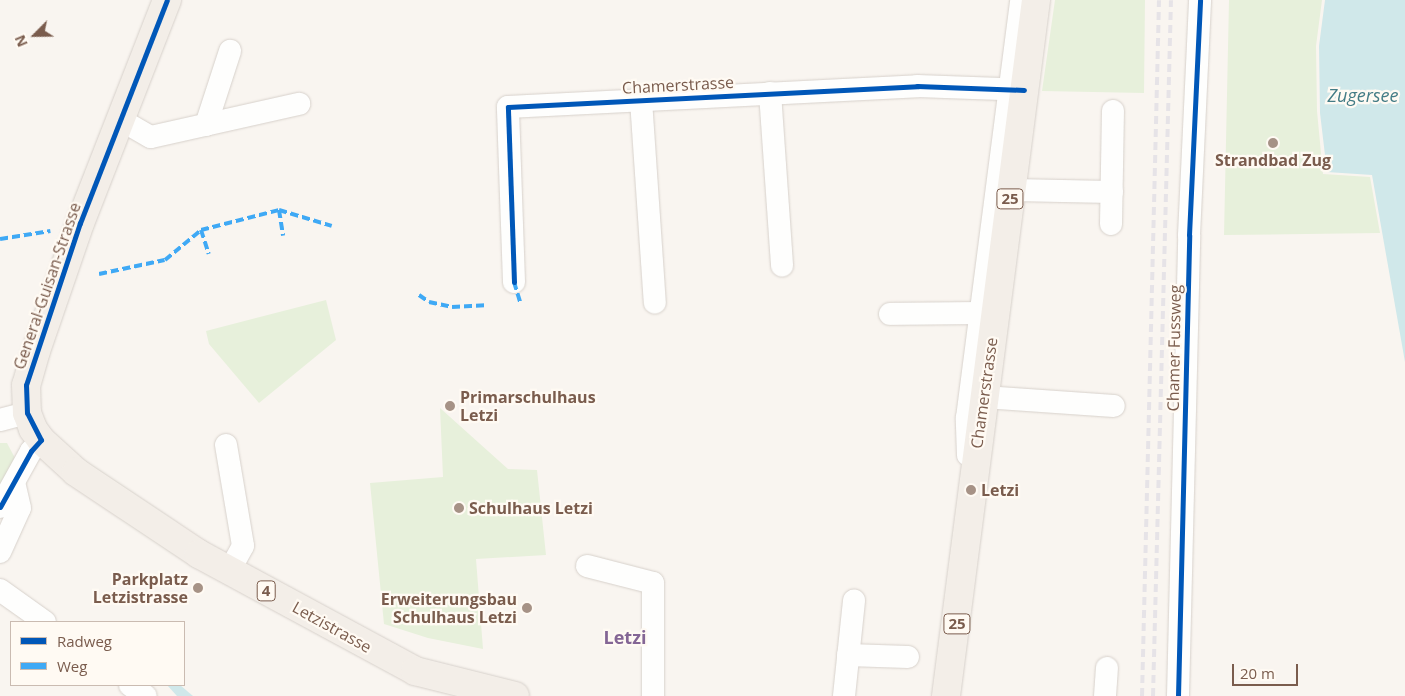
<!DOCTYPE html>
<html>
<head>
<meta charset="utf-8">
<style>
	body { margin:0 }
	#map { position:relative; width:1405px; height:696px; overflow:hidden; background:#f9f5f0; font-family:"Open Sans",sans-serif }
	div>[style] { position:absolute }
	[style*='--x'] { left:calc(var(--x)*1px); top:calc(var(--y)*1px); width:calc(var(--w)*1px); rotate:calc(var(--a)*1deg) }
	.green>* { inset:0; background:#e7f0db }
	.water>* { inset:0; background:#d0e8ea }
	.roads { filter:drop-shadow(0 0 1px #d7d1cb) drop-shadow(0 0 1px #d7d1cb) }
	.minor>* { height:22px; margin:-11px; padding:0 11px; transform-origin:11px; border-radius:11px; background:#fefefd }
	.major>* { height:28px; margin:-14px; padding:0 14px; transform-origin:14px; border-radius:14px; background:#f3eee8 }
	.rail>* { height:4px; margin-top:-2px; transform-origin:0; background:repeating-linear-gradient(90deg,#e6e3e7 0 8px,transparent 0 13px) }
	.quiet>* { height:4px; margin-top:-2px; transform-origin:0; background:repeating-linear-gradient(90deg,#3fa9f5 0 8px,transparent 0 12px) }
	.cycleway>* { height:5px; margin:-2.5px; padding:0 2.5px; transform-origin:2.5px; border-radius:2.5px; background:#0057b8 }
	.dots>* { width:14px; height:14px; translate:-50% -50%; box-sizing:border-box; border:2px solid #fffaf3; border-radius:50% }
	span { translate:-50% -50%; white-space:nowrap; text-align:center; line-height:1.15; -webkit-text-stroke:4.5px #fffaf3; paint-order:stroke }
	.shield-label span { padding:1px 4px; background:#fffaf3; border:1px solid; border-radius:4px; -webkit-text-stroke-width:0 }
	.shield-label { font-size:15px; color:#7a5c4d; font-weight:700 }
	.street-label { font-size:16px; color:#7a5c4d }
	.poi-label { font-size:16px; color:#7a5c4d; font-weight:700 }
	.left { translate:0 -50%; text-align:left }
	.right { translate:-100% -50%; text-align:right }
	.water-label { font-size:18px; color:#437c86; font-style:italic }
	.neighbourhood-label { font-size:18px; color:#846695; font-weight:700 }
	.legend { position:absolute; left:10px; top:621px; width:175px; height:65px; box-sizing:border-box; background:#fffaf3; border:1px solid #cabbb1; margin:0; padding:6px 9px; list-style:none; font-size:15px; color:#7a5c4d }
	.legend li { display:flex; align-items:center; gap:10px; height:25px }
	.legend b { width:25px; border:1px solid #cabbb1 }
	.north { position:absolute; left:10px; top:10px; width:50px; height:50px; -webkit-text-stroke:4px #fffaf3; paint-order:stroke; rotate:247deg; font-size:14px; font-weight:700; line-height:20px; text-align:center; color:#7a5c4d }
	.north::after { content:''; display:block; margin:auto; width:18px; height:22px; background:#7a5c4d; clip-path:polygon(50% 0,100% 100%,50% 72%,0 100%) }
	.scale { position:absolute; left:1232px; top:664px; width:66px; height:22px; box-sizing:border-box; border:2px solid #7a5c4d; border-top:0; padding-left:6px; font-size:15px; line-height:18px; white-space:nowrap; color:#7a5c4d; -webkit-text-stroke:4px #fffaf3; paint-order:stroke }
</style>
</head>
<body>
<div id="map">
	<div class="green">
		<div style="clip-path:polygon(1055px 0,1145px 0,1144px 93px,1042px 91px)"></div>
		<div style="clip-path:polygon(1229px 0,1322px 0,1316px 46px,1317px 111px,1323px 174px,1370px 177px,1380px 233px,1224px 235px)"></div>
		<div style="clip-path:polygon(326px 300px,336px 340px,259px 403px,209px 344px,206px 331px)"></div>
		<div style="clip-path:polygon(440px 408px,508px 469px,537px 470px,546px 555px,476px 559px,483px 649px,428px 638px,384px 624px,370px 483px,443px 477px)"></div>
		<div style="clip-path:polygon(0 443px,7px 443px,16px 460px,0 494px)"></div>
	</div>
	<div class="water">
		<div style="clip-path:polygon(1325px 0,1405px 0,1405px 362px,1372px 175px,1327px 172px,1320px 113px,1319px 46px)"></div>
		<div style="clip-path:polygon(167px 685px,180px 685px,193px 696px,177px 696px)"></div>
	</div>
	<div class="roads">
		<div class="minor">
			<div style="--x:770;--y:93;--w:173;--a:86"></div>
			<div style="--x:641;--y:100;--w:203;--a:86.1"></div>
			<div style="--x:121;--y:120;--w:34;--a:30"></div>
			<div style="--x:151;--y:137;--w:152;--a:-12.6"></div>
			<div style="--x:206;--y:125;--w:78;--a:-72"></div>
			<div style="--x:1012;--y:190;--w:100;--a:1.1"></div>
			<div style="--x:1111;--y:224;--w:113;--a:-89"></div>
			<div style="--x:514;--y:282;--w:175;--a:-92"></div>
			<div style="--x:508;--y:107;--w:410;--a:-2.9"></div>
			<div style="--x:917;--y:86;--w:107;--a:2.1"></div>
			<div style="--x:890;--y:314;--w:104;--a:-0.6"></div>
			<div style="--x:984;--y:397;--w:130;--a:4"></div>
			<div style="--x:0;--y:420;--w:28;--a:-15"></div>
			<div style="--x:226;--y:445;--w:102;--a:80.4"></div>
			<div style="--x:243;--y:546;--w:29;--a:119"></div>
			<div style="--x:968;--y:455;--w:37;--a:-92"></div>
			<div style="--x:967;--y:418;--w:421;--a:-82.6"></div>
			<div style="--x:0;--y:507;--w:64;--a:-61"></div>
			<div style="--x:31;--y:451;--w:15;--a:-48"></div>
			<div style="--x:0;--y:552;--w:48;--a:-65.6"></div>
			<div style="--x:20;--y:508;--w:26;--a:-103"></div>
			<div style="--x:587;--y:566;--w:68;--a:14.4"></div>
			<div style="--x:653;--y:583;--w:113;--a:90"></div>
			<div style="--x:0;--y:590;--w:55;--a:35.4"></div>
			<div style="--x:848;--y:655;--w:60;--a:1.9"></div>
			<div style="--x:130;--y:685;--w:19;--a:35"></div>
			<div style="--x:844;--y:696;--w:96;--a:-84"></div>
			<div style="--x:1105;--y:696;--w:28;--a:-86"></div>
			<div style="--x:1178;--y:696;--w:461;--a:-88.6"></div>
			<div style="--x:1189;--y:235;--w:235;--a:-87.3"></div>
		</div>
		<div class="major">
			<div style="--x:167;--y:0;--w:239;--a:111.3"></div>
			<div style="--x:80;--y:223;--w:135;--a:109"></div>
			<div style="--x:36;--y:351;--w:35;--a:106"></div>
			<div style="--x:26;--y:385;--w:28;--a:88"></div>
			<div style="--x:27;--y:413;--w:17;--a:69"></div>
			<div style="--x:33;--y:429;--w:14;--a:54"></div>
			<div style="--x:41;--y:440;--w:47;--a:42.4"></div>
			<div style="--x:76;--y:472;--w:148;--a:33.7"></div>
			<div style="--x:199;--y:554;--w:246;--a:28.4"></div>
			<div style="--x:415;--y:671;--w:103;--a:14"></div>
			<div style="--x:946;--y:696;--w:702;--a:-82.63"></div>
		</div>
	</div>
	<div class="rail">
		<div style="--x:1142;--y:696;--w:696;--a:-88.6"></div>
		<div style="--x:1153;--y:696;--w:696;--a:-88.52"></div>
	</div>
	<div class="quiet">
		<div style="--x:279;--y:210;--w:26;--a:81"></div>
		<div style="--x:201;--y:230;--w:25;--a:72"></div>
		<div style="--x:0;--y:239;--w:51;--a:-9.1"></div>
		<div style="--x:99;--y:274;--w:67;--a:-12"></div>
		<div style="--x:165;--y:260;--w:47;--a:-39.8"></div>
		<div style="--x:201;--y:230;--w:81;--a:-14.4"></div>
		<div style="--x:279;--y:210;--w:55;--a:16.8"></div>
		<div style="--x:514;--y:282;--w:21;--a:73"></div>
		<div style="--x:419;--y:295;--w:12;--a:35"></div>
		<div style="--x:429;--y:302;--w:24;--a:12"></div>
		<div style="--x:452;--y:307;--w:33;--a:-3"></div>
	</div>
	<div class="cycleway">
		<div style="--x:514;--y:282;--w:175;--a:-92"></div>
		<div style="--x:508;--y:107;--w:410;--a:-2.9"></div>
		<div style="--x:917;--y:86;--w:107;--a:2.1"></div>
		<div style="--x:0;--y:507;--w:64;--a:-61"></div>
		<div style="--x:31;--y:451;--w:15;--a:-48"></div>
		<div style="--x:41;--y:440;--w:30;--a:-117"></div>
		<div style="--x:27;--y:413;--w:28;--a:-92"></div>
		<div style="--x:26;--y:385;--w:171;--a:-71.6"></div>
		<div style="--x:80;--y:223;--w:239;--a:-68.7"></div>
		<div style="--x:1178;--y:696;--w:461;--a:-88.6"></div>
		<div style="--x:1189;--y:235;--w:235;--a:-87.3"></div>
	</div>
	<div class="dots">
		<div style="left:1273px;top:143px;background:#a69286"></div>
		<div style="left:450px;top:406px;background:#a69286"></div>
		<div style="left:971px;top:490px;background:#a69286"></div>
		<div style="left:459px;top:508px;background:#a69286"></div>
		<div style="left:198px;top:588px;background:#a69286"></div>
		<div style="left:527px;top:608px;background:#a69286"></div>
	</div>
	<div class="shield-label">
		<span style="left:1010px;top:199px">25</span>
		<span style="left:266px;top:591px">4</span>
		<span style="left:957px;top:624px">25</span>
	</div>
	<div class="street-label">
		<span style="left:678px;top:85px;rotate:-3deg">Chamerstrasse</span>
		<span style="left:47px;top:286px;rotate:-71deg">General-Guisan-Strasse</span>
		<span style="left:1174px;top:348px;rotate:-89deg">Chamer Fussweg</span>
		<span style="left:984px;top:393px;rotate:-82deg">Chamerstrasse</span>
		<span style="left:332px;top:627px;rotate:29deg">Letzistrasse</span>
	</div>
	<div class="poi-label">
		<span style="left:1273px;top:160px">Strandbad Zug</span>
		<span class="left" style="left:460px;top:406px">Primarschulhaus<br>Letzi</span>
		<span class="left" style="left:981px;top:490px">Letzi</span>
		<span class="left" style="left:469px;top:508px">Schulhaus Letzi</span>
		<span class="right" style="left:188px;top:588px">Parkplatz<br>Letzistrasse</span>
		<span class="right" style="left:517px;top:608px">Erweiterungsbau<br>Schulhaus Letzi</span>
	</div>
	<div class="water-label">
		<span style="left:1363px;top:95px">Zugersee</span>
	</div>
	<div class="neighbourhood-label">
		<span style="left:625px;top:637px">Letzi</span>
	</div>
	<ul class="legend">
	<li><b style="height:6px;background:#0057b8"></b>Radweg</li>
	<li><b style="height:6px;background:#3fa9f5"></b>Weg</li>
	</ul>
	<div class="north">N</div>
	<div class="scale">20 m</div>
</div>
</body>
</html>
